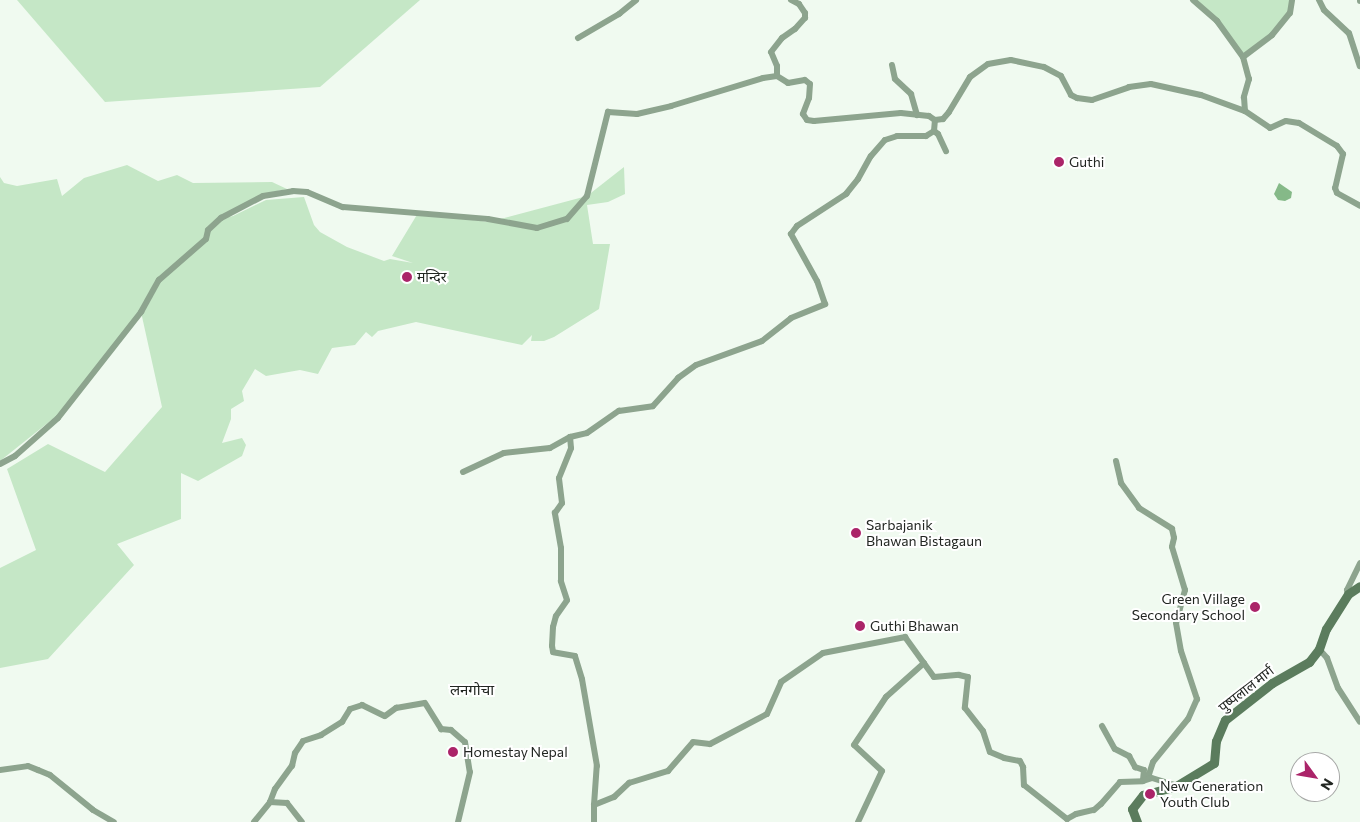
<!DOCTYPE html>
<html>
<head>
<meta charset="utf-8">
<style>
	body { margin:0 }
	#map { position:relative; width:1360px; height:822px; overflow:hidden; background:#f0faf0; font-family:Commissioner,"Noto Sans Devanagari",sans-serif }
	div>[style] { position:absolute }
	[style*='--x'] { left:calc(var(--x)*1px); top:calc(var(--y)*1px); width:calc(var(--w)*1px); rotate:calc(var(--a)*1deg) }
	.green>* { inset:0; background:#c5e7c6 }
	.water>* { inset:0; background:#85b988 }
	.street>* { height:6px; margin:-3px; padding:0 3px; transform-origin:3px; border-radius:3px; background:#8da48e }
	.secondary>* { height:9px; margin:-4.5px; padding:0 4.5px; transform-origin:4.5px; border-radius:4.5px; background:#5b7c5d }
	.dots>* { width:14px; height:14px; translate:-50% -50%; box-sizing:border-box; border:2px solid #fff; border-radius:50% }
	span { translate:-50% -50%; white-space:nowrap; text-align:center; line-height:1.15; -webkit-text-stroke:4px #fff; paint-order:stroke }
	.poi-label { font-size:14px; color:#222622 }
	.left { translate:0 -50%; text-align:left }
	.right { translate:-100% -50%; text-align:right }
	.street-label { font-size:14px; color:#222622 }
	.neighbourhood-label { font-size:15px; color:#222622 }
	.north { position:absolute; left:1290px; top:752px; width:50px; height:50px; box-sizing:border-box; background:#fff; border:1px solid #a7a8a7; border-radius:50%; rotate:122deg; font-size:14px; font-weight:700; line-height:20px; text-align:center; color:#222622 }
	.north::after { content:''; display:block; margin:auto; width:18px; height:22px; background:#ab2469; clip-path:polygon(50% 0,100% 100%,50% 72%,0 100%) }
</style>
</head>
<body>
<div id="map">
	<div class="green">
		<div style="clip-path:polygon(17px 0,420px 0,320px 87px,105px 102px)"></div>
		<div style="clip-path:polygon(1196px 0,1291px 0,1288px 12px,1271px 33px,1243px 57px)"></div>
		<div style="clip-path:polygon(127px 165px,158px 181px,177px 175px,193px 183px,272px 182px,287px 189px,263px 194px,219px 219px,233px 216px,266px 200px,304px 197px,314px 225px,320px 232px,347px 247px,384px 261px,390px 259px,413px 263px,392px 256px,418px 213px,489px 222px,587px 196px,624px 167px,625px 194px,608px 202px,587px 205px,593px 244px,610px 244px,599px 309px,554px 337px,544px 341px,531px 341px,532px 335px,522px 345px,416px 322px,378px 331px,372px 337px,366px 332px,355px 345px,332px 348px,318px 374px,300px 370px,266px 376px,255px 369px,242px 391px,244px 401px,231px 409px,231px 419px,222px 443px,242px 438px,246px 445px,242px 456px,198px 481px,181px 473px,181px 519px,117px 544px,134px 565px,48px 659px,0 668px,0 568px,36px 550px,7px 469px,48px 444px,105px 472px,162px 407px,141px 312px,59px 414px,0 461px,0 177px,4px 183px,17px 186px,57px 179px,62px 196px,84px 178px)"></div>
	</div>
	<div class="water">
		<div style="clip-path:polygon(1279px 183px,1292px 192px,1291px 198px,1285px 201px,1278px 200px,1274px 194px)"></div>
	</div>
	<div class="street">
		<div style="--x:1193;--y:0;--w:32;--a:41"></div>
		<div style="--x:1217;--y:21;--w:44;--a:54.2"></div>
		<div style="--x:1243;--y:57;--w:23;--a:75"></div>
		<div style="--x:1249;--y:79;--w:19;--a:106"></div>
		<div style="--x:1244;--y:97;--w:14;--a:86"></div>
		<div style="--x:1319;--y:0;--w:11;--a:63"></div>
		<div style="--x:1324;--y:10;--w:34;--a:43"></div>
		<div style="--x:1349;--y:33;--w:35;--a:72"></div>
		<div style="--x:1360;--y:0;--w:1;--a:90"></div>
		<div style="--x:578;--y:38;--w:48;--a:-30.3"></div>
		<div style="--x:619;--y:14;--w:22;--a:-39"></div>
		<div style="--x:1243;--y:57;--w:36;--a:-37"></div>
		<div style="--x:1272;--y:35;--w:28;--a:-51"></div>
		<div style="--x:1290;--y:13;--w:13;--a:-81"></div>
		<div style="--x:892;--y:65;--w:14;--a:78"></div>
		<div style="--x:895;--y:79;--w:22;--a:43"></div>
		<div style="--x:911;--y:94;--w:22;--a:74"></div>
		<div style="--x:777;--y:76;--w:10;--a:-90"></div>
		<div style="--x:777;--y:66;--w:15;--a:-113"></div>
		<div style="--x:771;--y:52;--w:18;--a:-52"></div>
		<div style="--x:782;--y:38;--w:16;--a:-35"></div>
		<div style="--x:795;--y:29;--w:15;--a:-48"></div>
		<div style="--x:805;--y:18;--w:5;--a:-90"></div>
		<div style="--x:805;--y:13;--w:11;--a:-124"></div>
		<div style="--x:799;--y:4;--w:9;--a:-153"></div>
		<div style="--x:934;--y:131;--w:5;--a:37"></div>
		<div style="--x:938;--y:134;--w:19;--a:65"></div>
		<div style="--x:1116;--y:461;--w:23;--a:77"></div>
		<div style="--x:1121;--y:483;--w:31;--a:54"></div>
		<div style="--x:1139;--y:508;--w:39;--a:32"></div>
		<div style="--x:1172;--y:529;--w:9;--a:77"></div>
		<div style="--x:1174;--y:538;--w:9;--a:103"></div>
		<div style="--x:1172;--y:547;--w:45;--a:73.2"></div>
		<div style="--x:1185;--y:590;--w:34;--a:105"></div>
		<div style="--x:1176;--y:623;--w:28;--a:80"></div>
		<div style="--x:1181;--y:651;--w:51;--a:71.6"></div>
		<div style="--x:1197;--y:699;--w:22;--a:114"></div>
		<div style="--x:1188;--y:719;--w:55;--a:129.1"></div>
		<div style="--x:1153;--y:762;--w:13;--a:108"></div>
		<div style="--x:1149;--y:774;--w:8;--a:130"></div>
		<div style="--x:0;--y:464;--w:17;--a:-28"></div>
		<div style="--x:15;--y:456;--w:57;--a:-41.5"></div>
		<div style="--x:58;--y:418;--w:135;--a:-51.9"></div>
		<div style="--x:141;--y:312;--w:37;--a:-61"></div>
		<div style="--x:159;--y:280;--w:62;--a:-41.1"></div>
		<div style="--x:206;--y:239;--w:9;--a:-77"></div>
		<div style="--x:208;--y:230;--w:18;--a:-43"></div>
		<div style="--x:221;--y:218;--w:47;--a:-27.6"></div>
		<div style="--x:263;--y:196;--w:30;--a:-9"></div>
		<div style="--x:293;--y:191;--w:14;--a:4"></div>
		<div style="--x:307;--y:192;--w:39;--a:23"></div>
		<div style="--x:343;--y:207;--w:145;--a:4.7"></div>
		<div style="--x:488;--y:219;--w:50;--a:10.4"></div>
		<div style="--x:537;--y:228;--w:31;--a:-17"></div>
		<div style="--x:567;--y:219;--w:30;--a:-49"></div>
		<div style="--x:587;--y:196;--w:87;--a:-76"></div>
		<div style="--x:608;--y:112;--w:29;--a:4"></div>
		<div style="--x:637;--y:114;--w:35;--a:-13"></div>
		<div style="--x:671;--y:106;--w:96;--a:-16.9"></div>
		<div style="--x:763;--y:78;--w:14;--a:-8"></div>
		<div style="--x:777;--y:76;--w:13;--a:32"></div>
		<div style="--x:788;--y:83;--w:17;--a:-10"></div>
		<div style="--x:805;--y:80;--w:6;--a:39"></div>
		<div style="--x:810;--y:84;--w:14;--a:94"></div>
		<div style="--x:809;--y:98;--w:17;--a:111"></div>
		<div style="--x:803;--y:114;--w:7;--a:56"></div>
		<div style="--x:807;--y:120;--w:7;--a:8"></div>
		<div style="--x:814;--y:121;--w:87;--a:-5.3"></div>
		<div style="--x:901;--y:113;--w:28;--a:6"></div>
		<div style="--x:929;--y:116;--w:7;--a:34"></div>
		<div style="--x:935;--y:120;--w:8;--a:-7"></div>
		<div style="--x:943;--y:119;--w:9;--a:-49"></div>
		<div style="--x:949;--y:112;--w:41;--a:-59"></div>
		<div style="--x:970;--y:77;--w:22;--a:-36"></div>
		<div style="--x:988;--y:64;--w:23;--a:-10"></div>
		<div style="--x:1011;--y:60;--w:34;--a:12"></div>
		<div style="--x:1044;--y:67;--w:19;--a:28"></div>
		<div style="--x:1061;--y:76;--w:21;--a:62"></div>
		<div style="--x:1071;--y:95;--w:7;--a:27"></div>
		<div style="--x:1077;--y:98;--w:15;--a:8"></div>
		<div style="--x:1092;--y:100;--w:39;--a:-19"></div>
		<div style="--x:1129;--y:87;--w:22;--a:-8"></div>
		<div style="--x:1151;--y:84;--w:51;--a:12.4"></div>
		<div style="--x:1201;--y:95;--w:47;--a:20"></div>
		<div style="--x:1245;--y:111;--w:30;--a:34"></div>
		<div style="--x:1270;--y:128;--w:17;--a:-24"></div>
		<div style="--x:1286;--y:121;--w:13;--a:9"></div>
		<div style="--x:1299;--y:123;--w:44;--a:31.2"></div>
		<div style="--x:1337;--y:146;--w:10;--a:53"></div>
		<div style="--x:1343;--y:154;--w:35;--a:103"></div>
		<div style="--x:1335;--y:188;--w:5;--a:68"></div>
		<div style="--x:1337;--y:193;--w:26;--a:29"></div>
		<div style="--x:463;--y:472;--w:45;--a:-24.9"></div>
		<div style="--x:504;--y:453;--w:46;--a:-6.2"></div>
		<div style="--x:550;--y:448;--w:23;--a:-29"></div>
		<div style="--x:1348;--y:594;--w:4;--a:-104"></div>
		<div style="--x:1347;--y:590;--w:30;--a:-64"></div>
		<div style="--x:1319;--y:649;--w:12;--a:48"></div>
		<div style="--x:1327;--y:658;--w:32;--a:70"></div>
		<div style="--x:1338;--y:688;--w:40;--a:57.1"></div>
		<div style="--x:1102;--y:726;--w:26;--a:61"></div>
		<div style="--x:1115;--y:749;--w:16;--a:27"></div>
		<div style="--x:1129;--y:756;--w:13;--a:61"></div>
		<div style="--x:1135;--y:767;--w:9;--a:18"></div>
		<div style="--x:1144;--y:770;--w:10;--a:96"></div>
		<div style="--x:0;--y:770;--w:28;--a:-8"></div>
		<div style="--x:28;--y:766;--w:11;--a:22"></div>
		<div style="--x:38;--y:770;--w:13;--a:23"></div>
		<div style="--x:50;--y:775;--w:55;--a:39.1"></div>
		<div style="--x:93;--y:810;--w:24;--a:30"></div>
		<div style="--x:270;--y:802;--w:17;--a:3"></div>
		<div style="--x:287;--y:803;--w:24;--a:52"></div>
		<div style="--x:594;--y:805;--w:39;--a:-86"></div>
		<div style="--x:597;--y:766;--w:88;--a:-99.8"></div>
		<div style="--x:582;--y:679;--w:24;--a:-107"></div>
		<div style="--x:575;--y:656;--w:22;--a:-170"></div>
		<div style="--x:553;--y:652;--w:6;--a:-99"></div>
		<div style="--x:552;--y:646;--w:19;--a:-87"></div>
		<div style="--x:553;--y:627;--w:11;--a:-75"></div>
		<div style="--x:556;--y:616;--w:19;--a:-55"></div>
		<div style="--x:567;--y:600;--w:20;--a:-108"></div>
		<div style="--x:561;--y:581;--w:33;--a:-90"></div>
		<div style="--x:561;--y:548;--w:36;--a:-100"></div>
		<div style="--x:555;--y:513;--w:12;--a:-55"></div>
		<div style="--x:562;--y:503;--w:25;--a:-97"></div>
		<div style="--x:559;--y:478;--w:32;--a:-68"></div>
		<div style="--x:571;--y:448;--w:11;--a:-95"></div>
		<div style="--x:570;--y:437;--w:17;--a:-13"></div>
		<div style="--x:587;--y:433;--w:39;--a:-35"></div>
		<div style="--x:619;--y:411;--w:34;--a:-8"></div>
		<div style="--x:653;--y:406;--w:38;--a:-48"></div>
		<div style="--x:678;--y:378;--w:22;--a:-36"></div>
		<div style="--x:696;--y:365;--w:70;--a:-20"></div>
		<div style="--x:762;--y:341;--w:37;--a:-38"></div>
		<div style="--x:791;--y:318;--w:37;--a:-22"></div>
		<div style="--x:825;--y:304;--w:24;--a:-109"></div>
		<div style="--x:817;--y:281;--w:54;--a:-119"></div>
		<div style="--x:791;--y:234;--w:10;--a:-53"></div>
		<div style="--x:797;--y:226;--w:59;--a:-33.1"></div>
		<div style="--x:846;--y:194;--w:19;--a:-51"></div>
		<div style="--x:858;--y:179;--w:26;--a:-61"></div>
		<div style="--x:871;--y:156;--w:21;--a:-49"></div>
		<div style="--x:885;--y:140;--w:13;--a:-18"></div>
		<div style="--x:897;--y:136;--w:29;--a:0"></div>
		<div style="--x:926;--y:136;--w:9;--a:-32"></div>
		<div style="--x:934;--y:131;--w:11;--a:-85"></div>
		<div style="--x:254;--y:822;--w:26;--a:-51"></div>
		<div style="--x:270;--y:802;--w:14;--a:-69"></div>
		<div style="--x:275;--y:789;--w:29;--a:-54"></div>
		<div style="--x:292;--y:766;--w:13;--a:-77"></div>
		<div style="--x:295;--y:753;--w:14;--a:-56"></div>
		<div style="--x:303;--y:741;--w:19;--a:-18"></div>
		<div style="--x:321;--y:735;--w:25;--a:-32"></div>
		<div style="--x:342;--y:722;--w:15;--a:-58"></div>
		<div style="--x:350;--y:709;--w:13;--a:-18"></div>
		<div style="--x:362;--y:705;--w:25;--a:26"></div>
		<div style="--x:385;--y:716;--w:14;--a:-36"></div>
		<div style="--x:396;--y:708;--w:29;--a:-10"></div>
		<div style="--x:425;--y:703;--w:31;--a:58"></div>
		<div style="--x:441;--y:729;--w:10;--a:6"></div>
		<div style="--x:451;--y:730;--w:18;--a:41"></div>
		<div style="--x:465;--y:742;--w:30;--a:81"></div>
		<div style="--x:470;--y:772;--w:51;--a:103.5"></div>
		<div style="--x:594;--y:822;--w:17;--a:-90"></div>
		<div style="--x:594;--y:805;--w:22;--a:-22"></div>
		<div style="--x:614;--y:797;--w:21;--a:-43"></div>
		<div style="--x:629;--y:783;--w:41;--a:-17.1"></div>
		<div style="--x:668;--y:771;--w:38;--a:-49"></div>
		<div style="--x:693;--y:742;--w:17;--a:7"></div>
		<div style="--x:710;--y:744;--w:64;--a:-27.8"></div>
		<div style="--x:767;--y:714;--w:35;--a:-66"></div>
		<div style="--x:781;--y:682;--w:51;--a:-34.6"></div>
		<div style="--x:823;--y:653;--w:84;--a:-11"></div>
		<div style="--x:905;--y:637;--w:49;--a:54.1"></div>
		<div style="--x:934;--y:677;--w:25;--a:-5"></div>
		<div style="--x:959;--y:675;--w:9;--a:13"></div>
		<div style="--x:968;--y:677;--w:31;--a:96"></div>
		<div style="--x:965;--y:708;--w:29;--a:52"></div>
		<div style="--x:983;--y:731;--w:22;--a:72"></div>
		<div style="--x:990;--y:752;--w:15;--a:23"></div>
		<div style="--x:1004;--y:758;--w:16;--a:11"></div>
		<div style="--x:1020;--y:761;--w:7;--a:63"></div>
		<div style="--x:1023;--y:767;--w:18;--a:87"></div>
		<div style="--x:1024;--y:785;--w:55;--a:38.3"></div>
		<div style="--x:1067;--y:819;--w:10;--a:-29"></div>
		<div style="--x:1076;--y:814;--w:18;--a:-13"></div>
		<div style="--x:1094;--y:810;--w:9;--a:-41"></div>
		<div style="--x:1101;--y:804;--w:29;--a:-49"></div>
		<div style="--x:1120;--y:782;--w:23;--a:-2"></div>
		<div style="--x:1143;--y:781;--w:9;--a:-18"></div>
		<div style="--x:1152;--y:778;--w:24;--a:17"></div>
		<div style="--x:858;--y:822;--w:56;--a:-64.8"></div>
		<div style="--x:882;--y:771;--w:38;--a:-137"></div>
		<div style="--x:854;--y:745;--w:58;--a:-56.3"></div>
		<div style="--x:886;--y:697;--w:51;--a:-41.8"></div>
	</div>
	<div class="secondary">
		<div style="--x:1137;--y:822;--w:14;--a:-111"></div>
		<div style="--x:1132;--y:809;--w:18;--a:-52"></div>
		<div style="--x:1143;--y:795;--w:34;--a:-15"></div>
		<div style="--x:1176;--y:786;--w:44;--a:-31.2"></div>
		<div style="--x:1214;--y:763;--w:22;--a:-85"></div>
		<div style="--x:1216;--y:741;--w:23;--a:-67"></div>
		<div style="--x:1225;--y:720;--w:60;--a:-38.2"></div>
		<div style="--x:1272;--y:683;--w:43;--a:-29.6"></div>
		<div style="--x:1309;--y:662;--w:16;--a:-52"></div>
		<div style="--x:1319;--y:649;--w:21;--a:-71"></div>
		<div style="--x:1326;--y:629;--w:41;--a:-57.8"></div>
		<div style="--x:1348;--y:594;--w:14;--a:-34"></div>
	</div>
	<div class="dots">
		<div style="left:1059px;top:162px;background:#ab2469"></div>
		<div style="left:407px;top:277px;background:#ab2469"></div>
		<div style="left:856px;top:533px;background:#ab2469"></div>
		<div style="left:1255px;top:607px;background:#ab2469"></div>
		<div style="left:860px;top:626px;background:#ab2469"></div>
		<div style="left:453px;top:752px;background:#ab2469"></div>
		<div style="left:1150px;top:794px;background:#ab2469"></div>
	</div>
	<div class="poi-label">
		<span class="left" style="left:1069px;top:162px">Guthi</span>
		<span class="left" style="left:417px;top:277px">मन्दिर</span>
		<span class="left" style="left:866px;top:533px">Sarbajanik<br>Bhawan Bistagaun</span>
		<span class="right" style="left:1245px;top:607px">Green Village<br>Secondary School</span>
		<span class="left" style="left:870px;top:626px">Guthi Bhawan</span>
		<span class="left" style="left:463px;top:752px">Homestay Nepal</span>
		<span class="left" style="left:1160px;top:794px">New Generation<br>Youth Club</span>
	</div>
	<div class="street-label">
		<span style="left:1246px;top:689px;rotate:-38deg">पुष्पलाल मार्ग</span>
	</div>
	<div class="neighbourhood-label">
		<span style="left:472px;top:690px">लनगोचा</span>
	</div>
	<div class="north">N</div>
</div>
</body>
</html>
